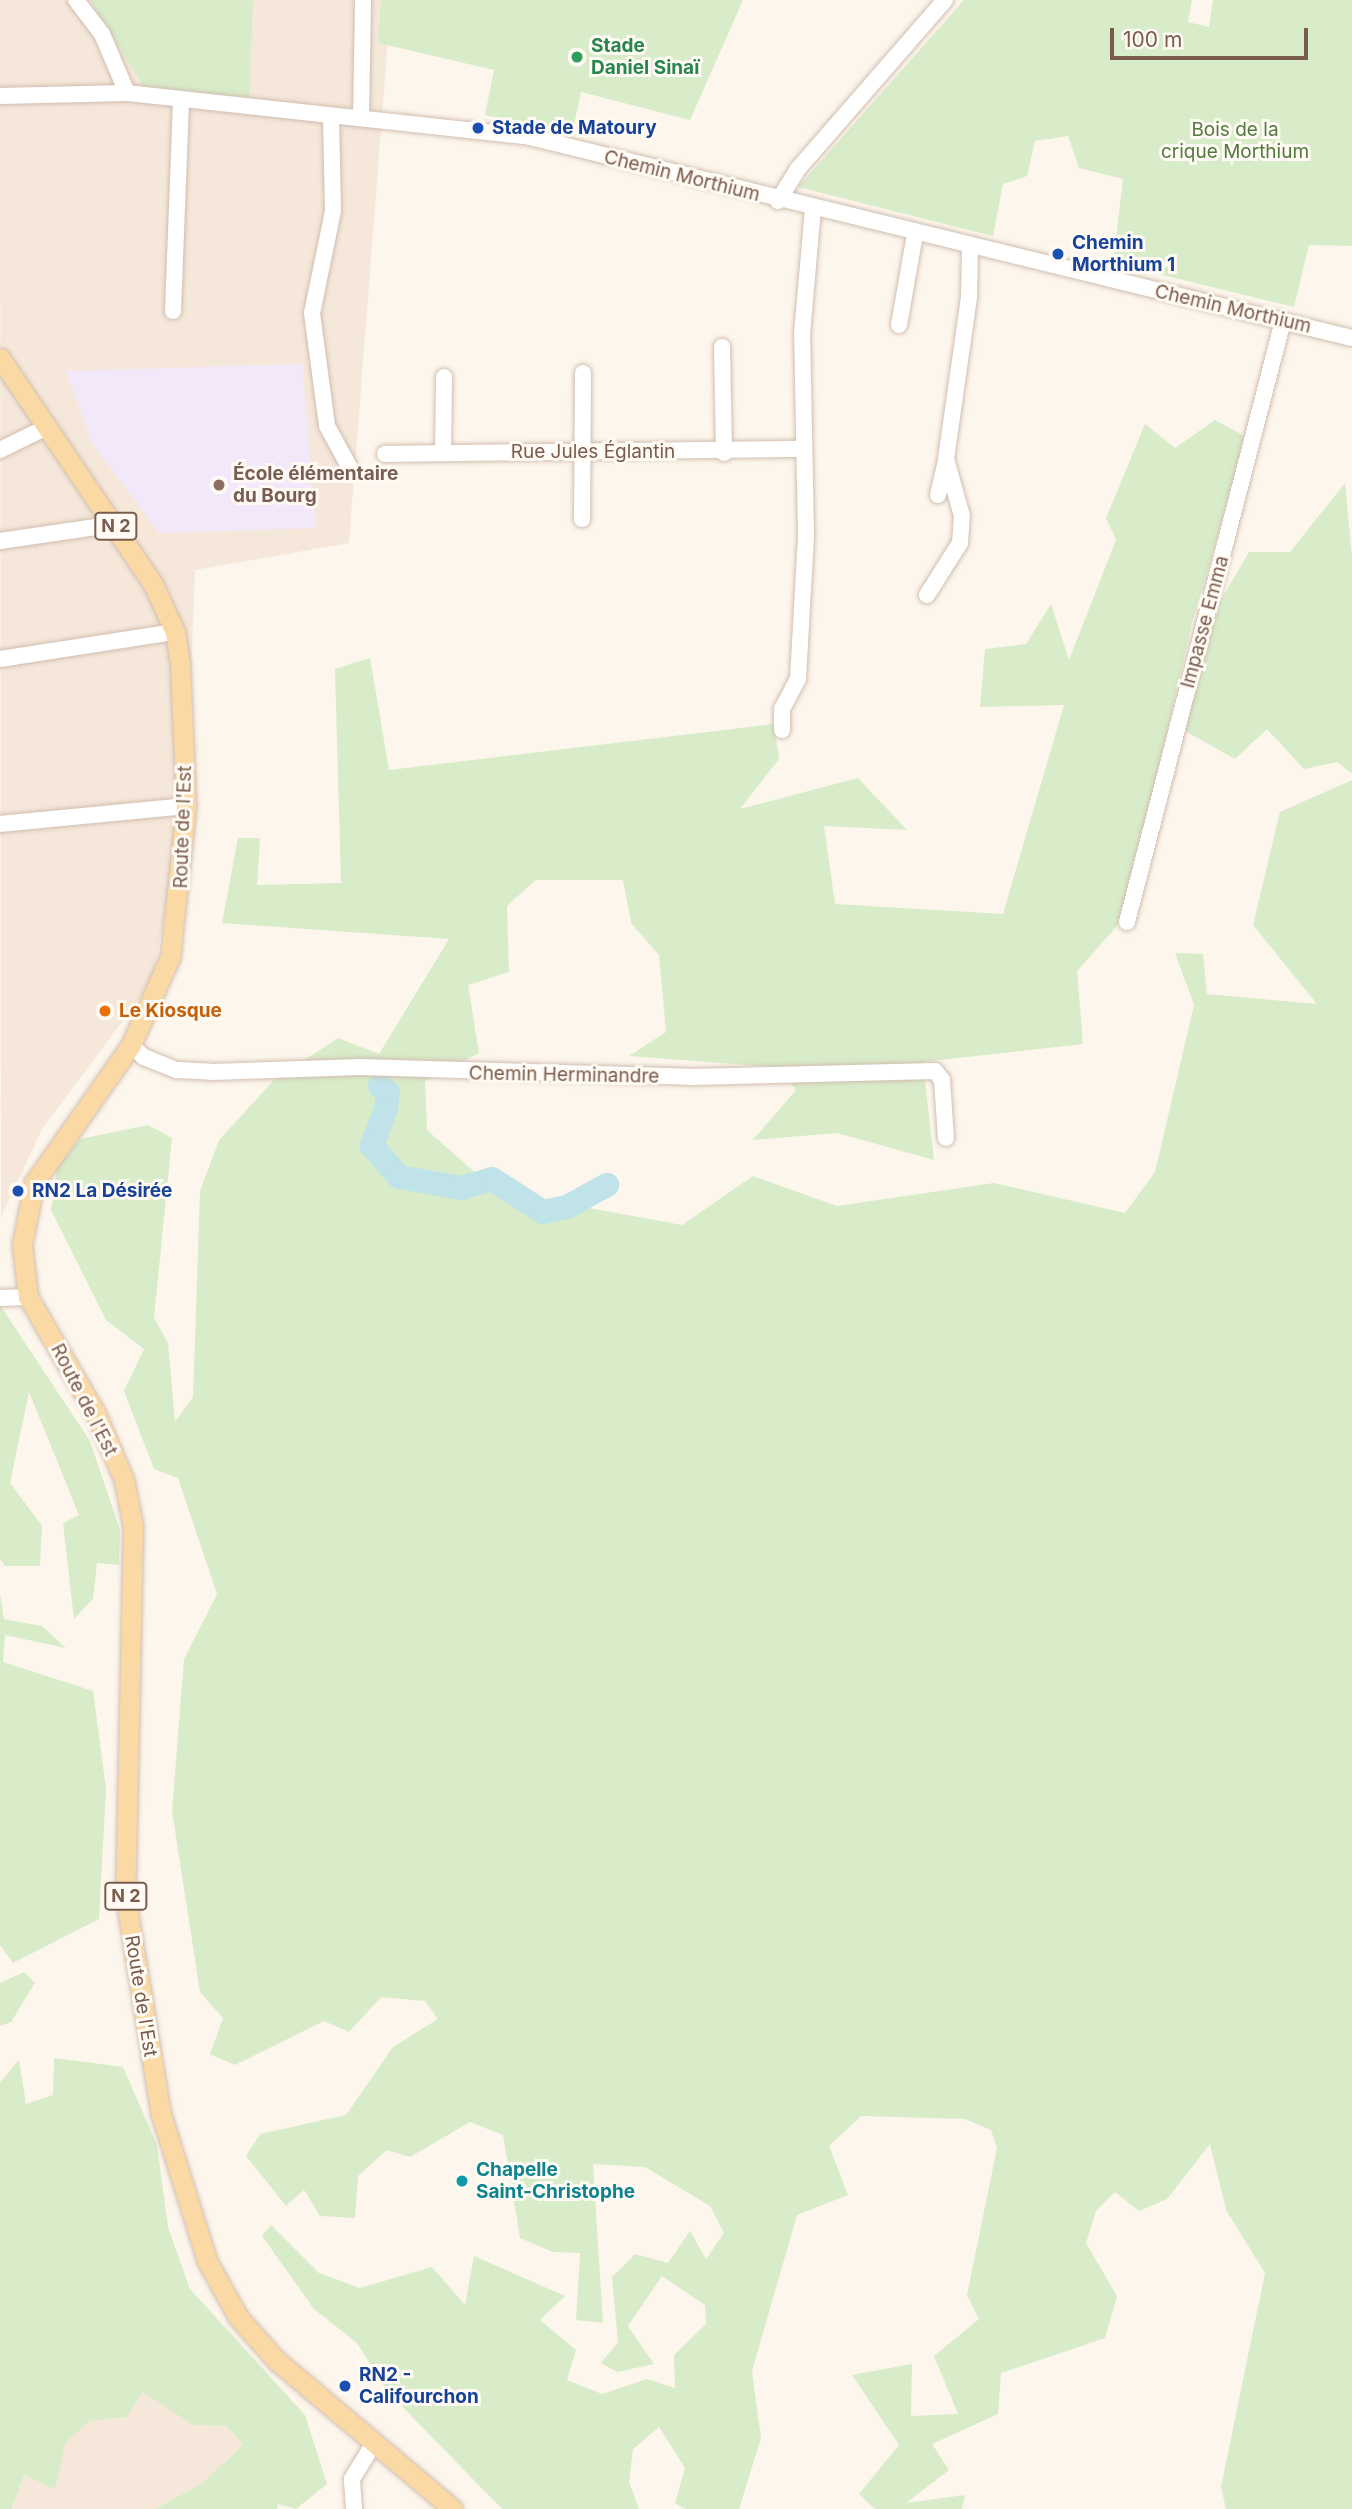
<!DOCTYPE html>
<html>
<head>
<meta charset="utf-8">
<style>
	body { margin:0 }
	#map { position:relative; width:1352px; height:2509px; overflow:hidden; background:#fdf6ec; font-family:Inter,sans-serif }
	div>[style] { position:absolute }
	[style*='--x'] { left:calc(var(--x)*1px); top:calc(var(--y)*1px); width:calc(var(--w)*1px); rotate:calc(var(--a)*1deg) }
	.residential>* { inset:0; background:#f5e8da }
	.education>* { inset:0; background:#f3e8fa }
	.green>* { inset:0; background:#d8ecc9 }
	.river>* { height:24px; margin:-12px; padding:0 12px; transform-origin:12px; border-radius:12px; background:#bfe3e8 }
	.roads { filter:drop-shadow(0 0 2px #d1beb0) drop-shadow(0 0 2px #d1beb0) }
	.minor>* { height:16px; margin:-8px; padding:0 8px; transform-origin:8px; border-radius:8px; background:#fff }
	.major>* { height:19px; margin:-9.5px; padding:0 9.5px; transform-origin:9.5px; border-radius:9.5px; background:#fbd9a5 }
	.dots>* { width:19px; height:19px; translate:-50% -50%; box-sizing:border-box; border:4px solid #fffaf3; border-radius:50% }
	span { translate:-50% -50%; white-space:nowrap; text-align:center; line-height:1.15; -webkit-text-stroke:6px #fffaf3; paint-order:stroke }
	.shield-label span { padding:2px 5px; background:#fffaf3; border:2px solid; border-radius:5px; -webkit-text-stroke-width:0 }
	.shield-label { font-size:18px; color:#7a5c4d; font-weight:700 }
	.leisure-label { font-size:19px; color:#27864d; font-weight:700 }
	.left { translate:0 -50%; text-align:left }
	.transit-label { font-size:19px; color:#164399; font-weight:700 }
	.park-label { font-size:19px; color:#537a41 }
	.street-label { font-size:19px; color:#7a5c4d }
	.education-label { font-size:19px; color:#785e54; font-weight:700 }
	.food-label { font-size:19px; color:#c56008; font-weight:700 }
	.culture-label { font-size:19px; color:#0d838f; font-weight:700 }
	.scale { position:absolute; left:1110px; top:28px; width:198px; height:32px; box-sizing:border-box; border:4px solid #7a5c4d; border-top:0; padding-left:9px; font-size:21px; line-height:24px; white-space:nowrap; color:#7a5c4d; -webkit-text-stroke:5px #fffaf3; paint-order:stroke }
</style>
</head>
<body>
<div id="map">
	<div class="residential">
		<div style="clip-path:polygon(0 0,391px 0,349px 543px,195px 570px,186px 806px,151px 983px,42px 1129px,1px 1217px)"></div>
		<div style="clip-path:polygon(143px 2391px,193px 2425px,226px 2426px,243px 2445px,201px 2484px,155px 2509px,12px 2509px,24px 2475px,90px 2421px,127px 2417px)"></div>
	</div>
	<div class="education">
		<div style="clip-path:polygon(302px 364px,316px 528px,159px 533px,92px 443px,66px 371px)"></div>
	</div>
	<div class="green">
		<div style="clip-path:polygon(90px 0,253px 0,249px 102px,145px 89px)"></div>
		<div style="clip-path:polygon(381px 0,743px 0,690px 120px,581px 92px,572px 134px,485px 115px,494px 70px,378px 43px)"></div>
		<div style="clip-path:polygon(964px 0,1192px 0,1188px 22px,1209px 27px,1213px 0,1352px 0,1352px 246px,1309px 245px,1294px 307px,1113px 263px,1123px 179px,1079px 168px,1068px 136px,1035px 141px,1027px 176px,1003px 184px,993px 236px,798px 187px)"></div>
		<div style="clip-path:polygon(1215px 420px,1246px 437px,1192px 623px,1124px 918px,1077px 971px,1083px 1044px,923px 1062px,934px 1160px,837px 1133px,753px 1140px,796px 1090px,775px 1067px,629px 1056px,666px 1032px,659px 955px,631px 923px,623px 880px,536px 880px,507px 906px,509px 972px,468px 985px,479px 1053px,425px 1081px,427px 1130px,496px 1191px,682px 1225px,753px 1176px,837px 1206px,994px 1183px,1125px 1213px,1155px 1172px,1194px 1005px,1175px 953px,1203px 954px,1207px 994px,1317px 1004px,1253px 925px,1280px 812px,1352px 780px,1352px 2509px,1226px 2509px,1221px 2487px,1265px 2273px,1226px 2210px,1210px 2144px,1167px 2199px,1139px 2211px,1115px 2192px,1096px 2211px,1086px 2243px,1117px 2296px,1105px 2338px,1001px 2373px,998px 2414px,932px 2444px,949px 2470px,906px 2503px,965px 2495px,962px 2509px,875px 2509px,859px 2494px,899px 2445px,852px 2375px,912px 2364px,911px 2416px,958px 2414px,934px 2356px,979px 2319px,967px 2295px,997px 2148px,991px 2130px,965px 2119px,861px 2116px,829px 2146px,848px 2195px,797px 2215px,752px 2371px,761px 2438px,739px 2509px,685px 2509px,675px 2503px,685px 2468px,659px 2427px,633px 2449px,629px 2482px,639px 2509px,502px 2509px,387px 2391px,357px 2343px,314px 2309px,262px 2236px,271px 2225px,319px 2273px,360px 2288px,432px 2267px,465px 2305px,474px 2256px,565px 2296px,540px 2320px,576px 2350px,567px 2380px,602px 2394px,647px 2379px,675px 2388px,674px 2355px,706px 2324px,705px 2305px,662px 2276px,628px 2326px,654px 2364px,617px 2372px,601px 2363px,618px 2342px,612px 2277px,635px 2254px,668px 2263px,690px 2231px,706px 2259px,724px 2233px,710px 2206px,645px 2167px,593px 2164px,603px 2323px,576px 2320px,580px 2253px,553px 2252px,520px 2238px,503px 2135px,470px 2122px,410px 2157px,387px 2150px,358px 2176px,355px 2218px,320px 2216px,304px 2190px,286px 2206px,246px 2156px,260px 2134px,346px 2115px,393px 2047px,438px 2019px,425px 2001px,381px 1997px,349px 2032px,324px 2021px,235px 2065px,210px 2054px,223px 2018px,200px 1992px,172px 1811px,184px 1659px,217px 1594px,178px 1478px,154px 1469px,124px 1391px,144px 1349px,106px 1320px,51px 1210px,57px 1168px,80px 1139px,148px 1125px,172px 1138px,154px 1318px,168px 1343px,175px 1422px,193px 1397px,200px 1191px,219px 1140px,274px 1080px,338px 1038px,379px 1054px,449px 939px,222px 923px,238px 838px,260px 838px,257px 885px,341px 883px,335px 669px,370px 658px,389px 770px,774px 724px,779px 759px,740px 809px,858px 778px,907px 830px,824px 826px,835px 904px,1003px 914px,1064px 705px,980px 707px,985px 649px,1026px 644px,1051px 604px,1069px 660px,1116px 540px,1106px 518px,1145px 424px,1175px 448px)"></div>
		<div style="clip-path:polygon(1345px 483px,1352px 557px,1352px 774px,1337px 762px,1304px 769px,1267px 729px,1235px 759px,1185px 731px,1212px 615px,1249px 552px,1290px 552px)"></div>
		<div style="clip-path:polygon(0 1305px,90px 1441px,120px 1530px,119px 1565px,97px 1563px,93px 1599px,74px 1619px,63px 1523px,79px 1515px,29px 1392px,10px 1483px,42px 1526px,40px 1566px,5px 1566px,0 1559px)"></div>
		<div style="clip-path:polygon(0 1593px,4px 1619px,42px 1626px,66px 1648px,5px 1635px,3px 1662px,93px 1691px,106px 1789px,99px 1919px,13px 1963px,0 1945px)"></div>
		<div style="clip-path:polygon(24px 1972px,35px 1983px,11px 2022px,0 2026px,0 1983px)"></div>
		<div style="clip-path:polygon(54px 2058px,123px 2067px,157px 2145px,168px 2227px,190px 2289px,305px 2415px,327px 2484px,296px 2509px,278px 2504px,277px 2509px,155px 2509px,201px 2484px,243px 2445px,226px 2426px,193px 2425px,143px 2392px,127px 2417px,90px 2421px,65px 2443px,55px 2489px,24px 2475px,12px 2509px,0 2509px,0 2082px,19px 2060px,26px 2104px,53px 2095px)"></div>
	</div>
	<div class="river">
		<div style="--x:380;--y:1086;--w:10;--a:37"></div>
		<div style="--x:388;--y:1092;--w:17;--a:97"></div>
		<div style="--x:386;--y:1109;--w:40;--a:111"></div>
		<div style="--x:372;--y:1146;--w:41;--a:48.9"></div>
		<div style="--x:399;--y:1177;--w:63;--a:10.1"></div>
		<div style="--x:461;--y:1188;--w:32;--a:-16"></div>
		<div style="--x:492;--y:1179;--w:61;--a:32.9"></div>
		<div style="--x:543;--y:1212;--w:25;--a:-12"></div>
		<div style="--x:567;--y:1207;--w:46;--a:-28.8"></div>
	</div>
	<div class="roads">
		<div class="minor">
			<div style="--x:76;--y:0;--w:43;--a:52.6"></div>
			<div style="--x:102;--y:34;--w:64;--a:67"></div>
			<div style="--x:0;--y:96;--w:127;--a:-1.4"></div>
			<div style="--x:127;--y:93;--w:405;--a:6.2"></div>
			<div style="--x:530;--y:137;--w:846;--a:13.74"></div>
			<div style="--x:331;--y:116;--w:95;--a:88.8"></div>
			<div style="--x:333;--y:211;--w:104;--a:101.6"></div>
			<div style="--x:312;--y:313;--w:114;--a:82.4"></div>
			<div style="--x:327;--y:426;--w:48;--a:61.3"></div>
			<div style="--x:361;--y:118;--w:118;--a:-89"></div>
			<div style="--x:778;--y:201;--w:38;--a:-58"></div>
			<div style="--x:798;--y:169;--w:224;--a:-49"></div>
			<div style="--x:173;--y:311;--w:211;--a:-87.8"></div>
			<div style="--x:899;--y:325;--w:92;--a:-80"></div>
			<div style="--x:722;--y:347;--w:106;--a:88.9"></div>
			<div style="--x:0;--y:450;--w:52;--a:-26.1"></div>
			<div style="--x:443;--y:453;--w:76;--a:-89.2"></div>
			<div style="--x:385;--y:454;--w:417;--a:-0.7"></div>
			<div style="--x:938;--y:495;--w:37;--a:-77"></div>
			<div style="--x:582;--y:519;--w:146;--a:-89.6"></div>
			<div style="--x:0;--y:541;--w:97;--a:-8.3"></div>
			<div style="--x:96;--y:527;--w:17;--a:-28"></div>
			<div style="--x:927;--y:595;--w:62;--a:-57.6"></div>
			<div style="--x:960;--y:543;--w:27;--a:-86"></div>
			<div style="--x:962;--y:516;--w:59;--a:-105.7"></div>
			<div style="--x:946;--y:459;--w:164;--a:-81.9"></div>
			<div style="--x:969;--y:297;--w:48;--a:-88.8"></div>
			<div style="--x:0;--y:659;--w:177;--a:-8.8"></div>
			<div style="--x:782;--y:730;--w:21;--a:-90"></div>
			<div style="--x:782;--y:709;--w:34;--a:-62"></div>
			<div style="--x:798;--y:679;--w:144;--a:-86.8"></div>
			<div style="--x:806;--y:535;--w:201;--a:-91.1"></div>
			<div style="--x:802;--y:334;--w:125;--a:-85"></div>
			<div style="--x:0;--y:824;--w:187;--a:-5.5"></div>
			<div style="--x:1127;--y:922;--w:621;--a:-75.45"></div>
			<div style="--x:131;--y:1045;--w:18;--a:43"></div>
			<div style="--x:144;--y:1057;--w:35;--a:22"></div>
			<div style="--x:177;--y:1070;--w:35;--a:3"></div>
			<div style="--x:212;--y:1072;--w:148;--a:-1.9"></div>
			<div style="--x:360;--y:1067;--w:331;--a:1.7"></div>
			<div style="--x:691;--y:1077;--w:244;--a:-1.4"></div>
			<div style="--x:935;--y:1071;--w:11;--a:52"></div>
			<div style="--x:942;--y:1080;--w:58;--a:86.1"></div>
			<div style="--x:0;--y:1298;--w:28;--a:-2"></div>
			<div style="--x:354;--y:2509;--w:30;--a:-94"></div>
			<div style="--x:352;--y:2479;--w:42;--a:-58.6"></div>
		</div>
		<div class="major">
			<div style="--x:0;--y:358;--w:273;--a:55.9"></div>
			<div style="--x:153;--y:584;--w:53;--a:65.4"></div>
			<div style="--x:175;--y:632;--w:32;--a:81"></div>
			<div style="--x:180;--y:664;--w:142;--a:87.6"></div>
			<div style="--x:186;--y:806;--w:152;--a:96"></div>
			<div style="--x:170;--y:957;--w:96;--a:113.9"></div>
			<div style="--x:131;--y:1045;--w:169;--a:125.1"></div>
			<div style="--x:34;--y:1183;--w:63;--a:101"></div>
			<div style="--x:22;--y:1245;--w:52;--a:83.4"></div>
			<div style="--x:28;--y:1297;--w:135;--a:59.8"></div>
			<div style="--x:96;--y:1414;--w:72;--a:67"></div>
			<div style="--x:124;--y:1480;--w:47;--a:78.9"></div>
			<div style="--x:133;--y:1526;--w:369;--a:91.2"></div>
			<div style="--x:125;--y:1895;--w:222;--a:80.7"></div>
			<div style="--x:161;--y:2114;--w:154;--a:72.6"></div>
			<div style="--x:207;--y:2261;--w:64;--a:61"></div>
			<div style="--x:238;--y:2317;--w:57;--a:48.5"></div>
			<div style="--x:276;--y:2360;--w:231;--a:40.1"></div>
		</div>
	</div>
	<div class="dots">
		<div style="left:577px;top:57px;background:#2e9e5b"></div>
		<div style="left:478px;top:128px;background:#1a4fb4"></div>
		<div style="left:1058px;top:254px;background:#1a4fb4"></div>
		<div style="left:219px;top:485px;background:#8d6e63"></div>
		<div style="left:105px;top:1011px;background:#e8710a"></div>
		<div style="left:18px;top:1191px;background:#1a4fb4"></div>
		<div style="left:462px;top:2181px;background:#0f9aa8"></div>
		<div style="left:345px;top:2386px;background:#1a4fb4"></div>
	</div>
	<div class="shield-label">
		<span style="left:116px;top:526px">N 2</span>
		<span style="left:126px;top:1896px">N 2</span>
	</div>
	<div class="leisure-label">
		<span class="left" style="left:591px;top:57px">Stade<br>Daniel Sinaï</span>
	</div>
	<div class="transit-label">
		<span class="left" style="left:492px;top:128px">Stade de Matoury</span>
		<span class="left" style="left:1072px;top:254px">Chemin<br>Morthium 1</span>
		<span class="left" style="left:32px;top:1191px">RN2 La Désirée</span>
		<span class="left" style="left:359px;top:2386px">RN2 -<br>Califourchon</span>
	</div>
	<div class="park-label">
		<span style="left:1235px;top:141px">Bois de la<br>crique Morthium</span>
	</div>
	<div class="street-label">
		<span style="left:682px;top:176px;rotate:14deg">Chemin Morthium</span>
		<span style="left:1233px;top:309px;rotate:13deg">Chemin Morthium</span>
		<span style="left:593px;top:452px">Rue Jules Églantin</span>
		<span style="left:1205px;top:622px;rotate:-75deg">Impasse Emma</span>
		<span style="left:183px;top:827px;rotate:-88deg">Route de l'Est</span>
		<span style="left:564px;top:1075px;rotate:1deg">Chemin Herminandre</span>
		<span style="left:84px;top:1400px;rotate:63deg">Route de l'Est</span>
		<span style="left:141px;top:1996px;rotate:81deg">Route de l'Est</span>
	</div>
	<div class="education-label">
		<span class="left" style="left:233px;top:485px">École élémentaire<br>du Bourg</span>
	</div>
	<div class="food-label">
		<span class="left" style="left:119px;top:1011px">Le Kiosque</span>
	</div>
	<div class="culture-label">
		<span class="left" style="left:476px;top:2181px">Chapelle<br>Saint-Christophe</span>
	</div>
	<div class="scale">100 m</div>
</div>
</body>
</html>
